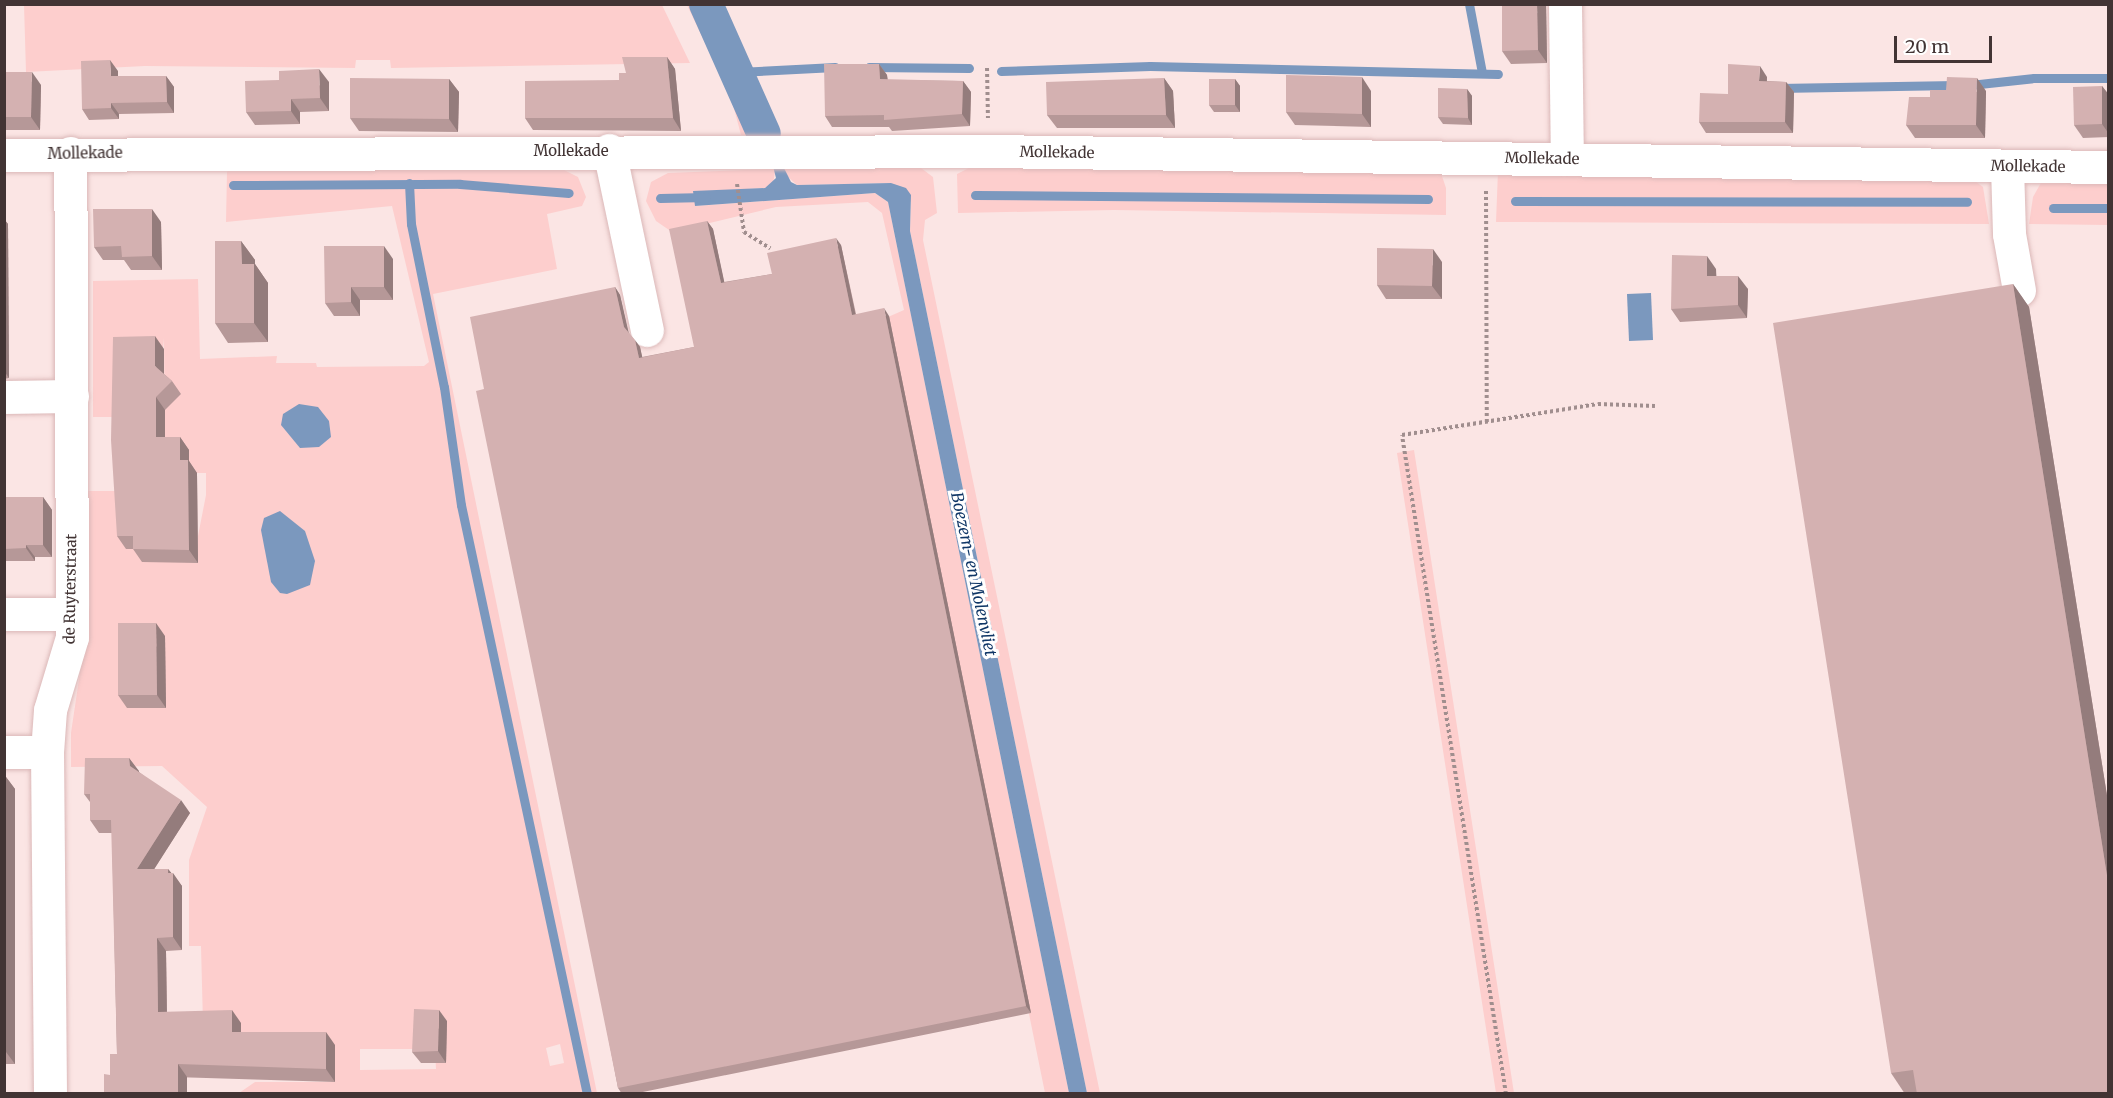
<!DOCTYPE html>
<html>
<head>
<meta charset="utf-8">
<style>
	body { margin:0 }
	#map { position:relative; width:2113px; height:1098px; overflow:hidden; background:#fbe5e4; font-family:Merriweather,serif }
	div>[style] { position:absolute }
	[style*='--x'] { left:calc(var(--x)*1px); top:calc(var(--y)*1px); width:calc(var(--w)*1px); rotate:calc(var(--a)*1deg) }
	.green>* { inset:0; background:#fdcecd }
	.water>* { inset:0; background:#7b98be }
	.stream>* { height:9px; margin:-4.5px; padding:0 4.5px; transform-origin:4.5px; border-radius:4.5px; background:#7b98be }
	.canal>* { height:34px; margin:-17px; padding:0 17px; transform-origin:17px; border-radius:17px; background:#7b98be }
	.path>* { height:4px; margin-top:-2px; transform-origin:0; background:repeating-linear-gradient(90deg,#a08e8e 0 3px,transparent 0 6px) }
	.roads { filter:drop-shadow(0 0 2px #dbb8b8) drop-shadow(0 0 2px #dbb8b8) }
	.minor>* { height:33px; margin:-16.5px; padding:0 16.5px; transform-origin:16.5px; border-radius:16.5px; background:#fff }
	.wall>* { inset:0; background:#b69898 }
	.shaded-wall>* { inset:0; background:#947c7c }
	.building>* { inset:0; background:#d4b1b1 }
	span { translate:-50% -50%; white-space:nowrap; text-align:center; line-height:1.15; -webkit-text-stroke:6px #fff; paint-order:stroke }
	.street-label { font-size:15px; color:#423434 }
	.water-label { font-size:16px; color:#0f3666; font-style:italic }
	.frame { position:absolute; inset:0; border:6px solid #423434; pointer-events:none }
	.scale { position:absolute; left:1894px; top:36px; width:98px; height:27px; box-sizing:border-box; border:3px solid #423434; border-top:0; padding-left:8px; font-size:18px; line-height:21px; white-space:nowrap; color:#423434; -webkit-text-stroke:4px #fff; paint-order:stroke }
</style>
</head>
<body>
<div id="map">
	<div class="green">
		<div style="clip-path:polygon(24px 5px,662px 5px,690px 63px,391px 68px,390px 60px,356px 60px,355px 68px,145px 66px,26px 72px)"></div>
		<div style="clip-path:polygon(687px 5px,721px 5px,761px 91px,776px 136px,741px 135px,731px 97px)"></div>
		<div style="clip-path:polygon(evenodd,550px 163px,578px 177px,586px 197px,582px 206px,547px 214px,557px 269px,433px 294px,597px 1093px,239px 1093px,255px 1082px,335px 1082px,241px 1044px,203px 1024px,201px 946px,189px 946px,189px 860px,207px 807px,162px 766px,71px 767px,71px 733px,90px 605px,88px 491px,124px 491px,142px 549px,198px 563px,198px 536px,206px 495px,206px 473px,189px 473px,165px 450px,164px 338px,163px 349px,120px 417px,93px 417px,93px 281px,198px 279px,200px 359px,277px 356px,276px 363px,316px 363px,317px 367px,424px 366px,429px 362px,392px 206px,226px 222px,227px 172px,232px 166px,550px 163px,560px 1044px,564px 1063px,550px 1066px,546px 1048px,560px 1044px,550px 163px,360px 1049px,435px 1049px,436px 1069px,360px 1070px,360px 1049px)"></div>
		<div style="clip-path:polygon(896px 164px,921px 168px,933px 177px,937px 213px,925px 220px,923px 240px,1100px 1093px,1087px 1093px,910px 231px,911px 202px,891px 183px,797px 185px,786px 175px,775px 172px,773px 184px,765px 188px,694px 192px,696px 206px,875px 193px,888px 202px,1069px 1093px,1045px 1093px,888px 317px,904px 310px,882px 213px,868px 202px,776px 207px,672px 232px,656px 221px,646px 201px,651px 182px,668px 173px)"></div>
		<div style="clip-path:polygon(973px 166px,1441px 173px,1446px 188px,1446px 215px,1114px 210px,958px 213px,957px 174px)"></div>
		<div style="clip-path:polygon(1498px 171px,1971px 178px,1983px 187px,1989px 224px,1496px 222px)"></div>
		<div style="clip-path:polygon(2108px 179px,2108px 225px,2029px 224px,2033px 197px,2042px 181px)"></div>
		<div style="clip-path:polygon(1414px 450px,1514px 1093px,1496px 1093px,1397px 453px)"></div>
	</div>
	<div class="water">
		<div style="clip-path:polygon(782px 164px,791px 182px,797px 185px,891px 183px,906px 188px,911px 195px,910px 231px,1087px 1093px,1069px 1093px,888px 202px,875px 193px,695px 206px,693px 191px,765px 188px,776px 178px,773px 166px)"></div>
		<div style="clip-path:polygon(1651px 293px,1653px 340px,1629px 341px,1627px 294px)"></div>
		<div style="clip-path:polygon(299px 404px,318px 407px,329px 421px,331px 437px,319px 447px,300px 448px,281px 425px,283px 414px)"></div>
		<div style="clip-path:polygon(280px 511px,305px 531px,315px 561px,310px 585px,287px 594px,280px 593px,271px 582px,261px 530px,264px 518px)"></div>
	</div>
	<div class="stream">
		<div style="--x:1469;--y:4;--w:70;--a:79.3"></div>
		<div style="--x:869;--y:67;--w:100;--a:0.6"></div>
		<div style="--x:1001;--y:71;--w:149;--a:-1.9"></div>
		<div style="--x:1150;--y:66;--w:348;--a:1.3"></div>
		<div style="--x:738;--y:72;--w:97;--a:-3"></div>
		<div style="--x:1970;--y:85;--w:64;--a:-6.2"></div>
		<div style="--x:2034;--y:78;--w:74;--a:0"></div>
		<div style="--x:1778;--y:88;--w:178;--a:-1"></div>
		<div style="--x:409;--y:183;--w:41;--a:87.2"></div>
		<div style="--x:411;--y:224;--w:166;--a:78.6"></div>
		<div style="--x:444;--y:387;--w:119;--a:81.8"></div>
		<div style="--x:461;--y:505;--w:602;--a:77.93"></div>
		<div style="--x:233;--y:185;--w:227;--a:-0.3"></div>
		<div style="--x:460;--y:184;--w:109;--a:4.7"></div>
		<div style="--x:975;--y:195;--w:453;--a:0.5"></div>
		<div style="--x:660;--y:198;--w:46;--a:-1.2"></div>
		<div style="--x:1515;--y:201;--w:452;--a:0.1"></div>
		<div style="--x:2053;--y:208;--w:55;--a:0"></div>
	</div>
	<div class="canal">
		<div style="--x:706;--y:4;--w:142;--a:66"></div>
	</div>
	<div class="path">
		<div style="--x:987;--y:68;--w:50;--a:88.9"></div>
		<div style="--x:737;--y:184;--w:49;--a:81.7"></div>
		<div style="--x:744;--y:232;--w:31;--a:32"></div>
		<div style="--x:1486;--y:191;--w:231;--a:89.8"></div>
		<div style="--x:1506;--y:1094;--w:667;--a:-98.97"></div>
		<div style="--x:1402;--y:435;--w:198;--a:-9"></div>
		<div style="--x:1598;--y:404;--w:57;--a:2"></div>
	</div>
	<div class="roads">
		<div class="minor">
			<div style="--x:1565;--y:4;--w:155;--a:89.3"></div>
			<div style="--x:609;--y:150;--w:184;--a:78.1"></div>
			<div style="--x:4;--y:155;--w:983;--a:-0.23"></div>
			<div style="--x:987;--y:151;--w:1121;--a:0.82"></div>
			<div style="--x:2007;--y:166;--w:68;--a:88.3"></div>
			<div style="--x:2009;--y:234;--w:57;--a:79.9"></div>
			<div style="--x:4;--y:397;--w:68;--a:-0.8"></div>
			<div style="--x:4;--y:614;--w:67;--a:0"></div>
			<div style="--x:4;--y:752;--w:43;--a:0"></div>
			<div style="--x:50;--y:1094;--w:342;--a:-90.5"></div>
			<div style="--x:47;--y:752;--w:42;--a:-85.9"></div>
			<div style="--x:50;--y:710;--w:76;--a:-73.2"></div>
			<div style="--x:72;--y:637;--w:484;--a:-90.2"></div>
		</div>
	</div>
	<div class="wall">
		<div style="clip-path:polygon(1546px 4px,1547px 63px,1511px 64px,1502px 51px)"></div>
		<div style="clip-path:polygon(667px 57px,675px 69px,681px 131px,533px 130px,525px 118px,619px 80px,626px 73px)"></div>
		<div style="clip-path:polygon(879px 64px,887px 75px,888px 80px,963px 81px,971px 92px,970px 126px,892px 131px,889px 127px,832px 127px,825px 116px)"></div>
		<div style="clip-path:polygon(118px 71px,118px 76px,166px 76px,174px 87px,174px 113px,119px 114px,119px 119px,89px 120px,82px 109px)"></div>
		<div style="clip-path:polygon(4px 72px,41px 85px,40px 130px,4px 130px)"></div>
		<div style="clip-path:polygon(1767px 77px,1767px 81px,1786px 82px,1794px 92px,1793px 133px,1706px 133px,1699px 122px,1728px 94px)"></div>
		<div style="clip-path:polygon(1164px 78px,1173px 91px,1175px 128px,1057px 128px,1047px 115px)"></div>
		<div style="clip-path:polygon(449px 79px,459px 92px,458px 132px,359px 131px,350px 118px)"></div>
		<div style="clip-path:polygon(1235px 79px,1240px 86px,1240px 112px,1214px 112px,1209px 105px)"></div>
		<div style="clip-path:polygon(329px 82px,329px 111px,300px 112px,300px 124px,255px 125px,246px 112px)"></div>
		<div style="clip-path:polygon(2102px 86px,2109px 95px,2109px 137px,2083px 138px,2074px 125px)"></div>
		<div style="clip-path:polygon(1467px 89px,1472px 96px,1472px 125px,1443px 124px,1438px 117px)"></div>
		<div style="clip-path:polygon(1371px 91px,1371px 127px,1295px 125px,1286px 112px)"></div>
		<div style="clip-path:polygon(1986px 91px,1985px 138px,1915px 138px,1906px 125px,1930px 97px)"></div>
		<div style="clip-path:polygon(4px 219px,8px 224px,9px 378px,4px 379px)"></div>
		<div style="clip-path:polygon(707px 221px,713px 229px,724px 282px,772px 274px,841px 245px,856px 314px,889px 316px,1031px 1013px,633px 1094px,622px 1094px,618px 1088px,484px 389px,615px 287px,620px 295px,628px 332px,640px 347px,642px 357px,694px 347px)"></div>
		<div style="clip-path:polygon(161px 222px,162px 270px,131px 270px,124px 260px,103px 260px,94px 247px)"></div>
		<div style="clip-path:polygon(241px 241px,255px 260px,255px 264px,268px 283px,268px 342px,228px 343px,215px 323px)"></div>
		<div style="clip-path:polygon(393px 259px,393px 300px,360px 300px,360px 316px,334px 316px,325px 303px)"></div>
		<div style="clip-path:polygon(1442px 262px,1442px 299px,1386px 299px,1377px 285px)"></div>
		<div style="clip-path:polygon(1716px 269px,1716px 276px,1748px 289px,1747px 318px,1680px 322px,1671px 309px)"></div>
		<div style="clip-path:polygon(2013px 284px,2029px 307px,2109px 808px,2109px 1094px,1905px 1094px,1891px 1073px)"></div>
		<div style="clip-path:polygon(164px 349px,164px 374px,172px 381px,181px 394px,165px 410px,165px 437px,180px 437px,189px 450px,189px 461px,197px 473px,198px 563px,142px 562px,133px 549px,126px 549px,117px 536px)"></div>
		<div style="clip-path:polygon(4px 497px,43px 497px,52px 510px,52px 557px,35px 557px,35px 561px,4px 561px)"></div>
		<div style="clip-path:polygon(165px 636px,166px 708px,127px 708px,118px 695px)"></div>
		<div style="clip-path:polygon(129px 758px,139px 772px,190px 813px,154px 869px,168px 869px,182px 886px,182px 950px,166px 951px,167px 1012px,241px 1023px,241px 1032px,335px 1045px,335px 1082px,110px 1075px,117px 1054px,112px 833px,99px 833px,90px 820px,90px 802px,84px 794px)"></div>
		<div style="clip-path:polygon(4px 777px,6px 777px,15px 789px,15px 1064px,4px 1064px)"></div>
		<div style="clip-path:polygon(447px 1021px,446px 1063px,421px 1063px,412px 1052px)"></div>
	</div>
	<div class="shaded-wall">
		<div style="clip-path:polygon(1537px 4px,1546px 4px,1547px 63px,1538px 50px)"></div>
		<div style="clip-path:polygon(667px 57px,675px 69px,681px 131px,673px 118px)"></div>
		<div style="clip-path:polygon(110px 60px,118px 71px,118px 87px,111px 76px)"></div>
		<div style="clip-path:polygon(879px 64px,887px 75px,888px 91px,880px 79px)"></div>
		<div style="clip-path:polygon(1760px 66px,1767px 77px,1766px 92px,1759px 81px)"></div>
		<div style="clip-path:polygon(319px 69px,329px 82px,329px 111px,320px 98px)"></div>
		<div style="clip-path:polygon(32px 72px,41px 85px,40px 130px,31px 117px)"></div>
		<div style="clip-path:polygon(166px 76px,174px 87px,174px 113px,167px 102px)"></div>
		<div style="clip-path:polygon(1362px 77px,1371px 91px,1371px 127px,1362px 114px)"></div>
		<div style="clip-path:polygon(1164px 78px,1173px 91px,1175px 128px,1166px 115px)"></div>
		<div style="clip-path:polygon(1977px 78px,1986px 91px,1985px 138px,1976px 125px)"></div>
		<div style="clip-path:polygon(449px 79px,459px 92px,458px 132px,449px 119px)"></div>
		<div style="clip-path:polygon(1235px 79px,1240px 86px,1240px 112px,1235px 105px)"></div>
		<div style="clip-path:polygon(963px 81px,971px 92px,970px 126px,962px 114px)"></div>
		<div style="clip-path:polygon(1786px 82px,1794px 92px,1793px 133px,1785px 122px)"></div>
		<div style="clip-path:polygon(2102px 86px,2109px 95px,2109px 134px,2102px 124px)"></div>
		<div style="clip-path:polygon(1467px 89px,1472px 96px,1472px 125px,1468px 118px)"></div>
		<div style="clip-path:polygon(291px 99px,300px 112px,300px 124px,291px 111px)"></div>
		<div style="clip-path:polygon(111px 103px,119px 114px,119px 119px,111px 108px)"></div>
		<div style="clip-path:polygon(152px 209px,161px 222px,162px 270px,152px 256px)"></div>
		<div style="clip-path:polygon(4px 219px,8px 224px,9px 378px,4px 371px)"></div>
		<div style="clip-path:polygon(707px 221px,713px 229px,726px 290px,721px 283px)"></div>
		<div style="clip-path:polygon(836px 238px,841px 245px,857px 322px,852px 315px)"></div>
		<div style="clip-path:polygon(241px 241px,255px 260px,255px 264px,268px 283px,268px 342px,254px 323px,242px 264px)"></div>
		<div style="clip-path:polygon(384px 246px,393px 259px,393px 300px,384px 287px)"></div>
		<div style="clip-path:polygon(1433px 249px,1442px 262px,1442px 299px,1432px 286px)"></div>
		<div style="clip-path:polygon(1707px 256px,1716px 269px,1717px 289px,1707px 276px)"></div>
		<div style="clip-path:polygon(1738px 276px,1748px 289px,1747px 318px,1738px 305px)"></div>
		<div style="clip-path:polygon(2013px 284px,2029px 307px,2109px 808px,2109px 888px)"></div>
		<div style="clip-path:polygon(351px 287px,360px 300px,360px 316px,351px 302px)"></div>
		<div style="clip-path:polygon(615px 287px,620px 295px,629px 334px,624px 327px)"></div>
		<div style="clip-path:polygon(884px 308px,889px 316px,1031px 1013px,1026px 1006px)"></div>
		<div style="clip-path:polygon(155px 336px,164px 349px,164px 379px,155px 366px)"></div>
		<div style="clip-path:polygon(635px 340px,640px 347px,644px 365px,639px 358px)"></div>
		<div style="clip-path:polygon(156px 397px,165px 410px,165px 450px,156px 437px)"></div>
		<div style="clip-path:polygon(180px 437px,189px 450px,189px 461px,197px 473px,198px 563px,189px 550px,180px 460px)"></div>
		<div style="clip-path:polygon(43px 497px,52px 510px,52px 557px,43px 545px)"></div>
		<div style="clip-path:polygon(26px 545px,35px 557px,35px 561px,26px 548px)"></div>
		<div style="clip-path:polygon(156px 623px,165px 636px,166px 708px,157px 695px)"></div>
		<div style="clip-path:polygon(129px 758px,139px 771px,139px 780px,130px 766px)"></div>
		<div style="clip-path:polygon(6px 777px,15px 789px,15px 1064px,6px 1052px)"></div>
		<div style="clip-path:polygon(181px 800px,190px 813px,146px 882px,137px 869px)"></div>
		<div style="clip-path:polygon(168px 869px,173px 875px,173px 873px,182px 886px,182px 950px,173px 937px)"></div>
		<div style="clip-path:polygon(157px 938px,166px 951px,167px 1025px,158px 1012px)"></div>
		<div style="clip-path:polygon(232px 1010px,241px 1023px,241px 1045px,232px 1032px)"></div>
		<div style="clip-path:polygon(439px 1010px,447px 1021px,446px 1063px,438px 1051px)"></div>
		<div style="clip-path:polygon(326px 1032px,335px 1045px,335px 1082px,326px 1069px)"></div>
		<div style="clip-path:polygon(178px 1064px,187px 1077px,187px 1094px,178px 1094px)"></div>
	</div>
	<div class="building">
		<div style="clip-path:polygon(1502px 4px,1537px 4px,1538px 50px,1502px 51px)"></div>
		<div style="clip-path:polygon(622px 57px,667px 57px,673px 118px,525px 118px,525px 81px,619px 80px,619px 73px,626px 73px)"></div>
		<div style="clip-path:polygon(110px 60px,111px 76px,166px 76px,167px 102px,111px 103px,111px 108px,82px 109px,81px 61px)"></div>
		<div style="clip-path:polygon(824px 64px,879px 64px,880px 79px,963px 81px,962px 114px,884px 120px,884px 115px,825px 116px)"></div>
		<div style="clip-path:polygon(1728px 64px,1760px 66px,1759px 81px,1786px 82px,1785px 122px,1699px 122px,1700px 93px,1728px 94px)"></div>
		<div style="clip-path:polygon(319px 69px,320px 98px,291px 99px,291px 111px,246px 112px,245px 81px,279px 80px,279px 71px)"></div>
		<div style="clip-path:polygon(4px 72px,32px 72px,31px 117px,4px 117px)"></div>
		<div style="clip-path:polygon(1286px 75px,1362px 77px,1362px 114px,1286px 112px)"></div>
		<div style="clip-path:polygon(1947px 77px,1977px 78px,1976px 125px,1906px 125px,1909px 97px,1930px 97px,1930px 90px,1946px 90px)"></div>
		<div style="clip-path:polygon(350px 78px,449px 79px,449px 119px,350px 118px)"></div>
		<div style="clip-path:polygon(1164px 78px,1166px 115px,1047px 115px,1046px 82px)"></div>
		<div style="clip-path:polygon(1209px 79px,1235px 79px,1235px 105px,1209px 105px)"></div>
		<div style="clip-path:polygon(2102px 86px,2102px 124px,2074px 125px,2073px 87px)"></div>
		<div style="clip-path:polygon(1438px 88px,1467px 89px,1468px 118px,1438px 117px)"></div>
		<div style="clip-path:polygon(93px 209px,152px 209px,152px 256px,122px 257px,121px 246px,94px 247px)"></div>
		<div style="clip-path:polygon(707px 221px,721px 283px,772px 274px,767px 253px,836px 238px,852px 315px,884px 308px,1026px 1006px,618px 1088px,476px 391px,484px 389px,470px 317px,615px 287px,624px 327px,635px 340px,639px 358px,694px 347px,669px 229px)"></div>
		<div style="clip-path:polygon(215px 241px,241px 241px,242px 264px,254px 264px,254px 323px,215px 323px)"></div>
		<div style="clip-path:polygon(324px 246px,384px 246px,384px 287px,351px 287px,351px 302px,325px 303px)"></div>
		<div style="clip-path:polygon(1377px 248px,1433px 249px,1432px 286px,1377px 285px)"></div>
		<div style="clip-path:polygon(1672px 255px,1707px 256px,1707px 276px,1738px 276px,1738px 305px,1671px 309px)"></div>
		<div style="clip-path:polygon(2013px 284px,2109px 888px,2109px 1094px,1917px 1094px,1913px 1070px,1891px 1073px,1773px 323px)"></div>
		<div style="clip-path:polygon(155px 336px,155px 366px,172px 381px,156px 397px,156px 437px,180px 437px,180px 460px,188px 460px,189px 550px,133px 549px,133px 536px,117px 536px,111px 440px,113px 337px)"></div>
		<div style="clip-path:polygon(4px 497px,43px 497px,43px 545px,26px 545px,26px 548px,4px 549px)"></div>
		<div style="clip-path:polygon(118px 623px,156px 623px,157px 695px,118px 695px)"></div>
		<div style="clip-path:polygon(85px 758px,129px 758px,130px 766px,181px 800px,137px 869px,168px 869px,168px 873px,173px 873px,173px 937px,157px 938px,158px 1012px,232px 1010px,232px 1032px,326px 1032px,326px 1069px,178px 1064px,178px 1094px,104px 1094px,104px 1074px,110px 1075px,110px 1054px,117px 1054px,111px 820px,90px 820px,90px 794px,84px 794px)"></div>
		<div style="clip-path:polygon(4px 777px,6px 777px,6px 1052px,4px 1052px)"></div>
		<div style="clip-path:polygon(414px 1009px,439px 1010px,438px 1051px,412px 1052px)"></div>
	</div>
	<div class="street-label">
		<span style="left:571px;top:151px">Mollekade</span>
		<span style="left:1057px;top:152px;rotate:1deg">Mollekade</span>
		<span style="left:85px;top:153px;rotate:-1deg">Mollekade</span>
		<span style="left:1542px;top:158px;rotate:1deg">Mollekade</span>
		<span style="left:2028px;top:166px;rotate:1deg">Mollekade</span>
		<span style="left:70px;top:589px;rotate:-89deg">de Ruyterstraat</span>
	</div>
	<div class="water-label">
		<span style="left:974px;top:574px;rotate:78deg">Boezem- en Molenvliet</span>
	</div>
	<div class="frame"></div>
	<div class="scale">20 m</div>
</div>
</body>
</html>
